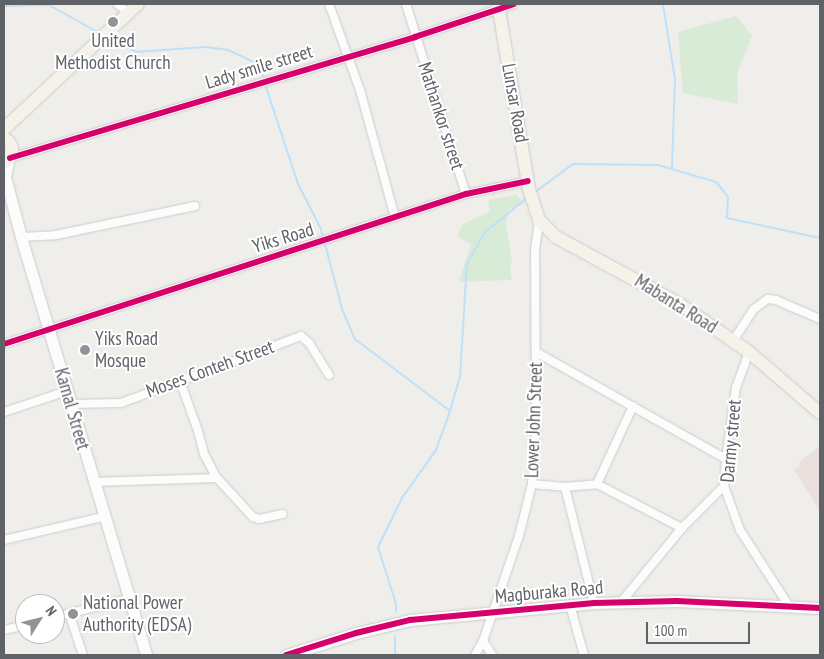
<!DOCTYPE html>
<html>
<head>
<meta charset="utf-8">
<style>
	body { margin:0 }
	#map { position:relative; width:824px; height:659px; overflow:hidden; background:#efeeea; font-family:"PT Sans Narrow",sans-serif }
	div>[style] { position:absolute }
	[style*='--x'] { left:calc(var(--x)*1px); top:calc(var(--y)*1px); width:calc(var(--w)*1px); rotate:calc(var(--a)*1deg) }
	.medical>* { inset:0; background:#eae0de }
	.green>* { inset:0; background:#d8ebd6 }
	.stream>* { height:2px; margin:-1px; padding:0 1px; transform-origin:1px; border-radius:1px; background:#bfe0f9 }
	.roads { filter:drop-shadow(0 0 1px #cbcccc) drop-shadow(0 0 1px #cbcccc) }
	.street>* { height:8px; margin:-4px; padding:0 4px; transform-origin:4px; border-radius:4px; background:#fdfcfc }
	.secondary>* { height:11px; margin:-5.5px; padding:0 5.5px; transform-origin:5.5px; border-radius:5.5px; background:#fdfcfc }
	.primary>* { height:12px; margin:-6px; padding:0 6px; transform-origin:6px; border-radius:6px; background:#f4f2e9 }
	.cycleway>* { height:6px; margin:-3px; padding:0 3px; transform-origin:3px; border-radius:3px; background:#d6006c }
	.dots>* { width:14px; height:14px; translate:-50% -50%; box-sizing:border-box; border:2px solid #fff; border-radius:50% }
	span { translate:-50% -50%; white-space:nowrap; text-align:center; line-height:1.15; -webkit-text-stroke:4px #fff; paint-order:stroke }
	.poi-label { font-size:19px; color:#5f6368 }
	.left { translate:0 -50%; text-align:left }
	.street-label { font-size:19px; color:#5f6368 }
	.frame { position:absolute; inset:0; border:5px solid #5f6368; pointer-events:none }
	.north { position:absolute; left:15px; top:594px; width:50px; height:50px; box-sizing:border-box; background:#fff; border:1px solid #bfc1c3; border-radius:50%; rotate:54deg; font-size:14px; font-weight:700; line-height:20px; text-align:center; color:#5f6368 }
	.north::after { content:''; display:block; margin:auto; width:18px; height:22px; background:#919496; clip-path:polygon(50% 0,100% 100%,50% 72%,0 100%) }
	.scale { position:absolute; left:646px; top:622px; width:104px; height:22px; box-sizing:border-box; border:2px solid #5f6368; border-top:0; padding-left:6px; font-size:15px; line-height:18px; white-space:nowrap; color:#5f6368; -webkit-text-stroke:4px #fff; paint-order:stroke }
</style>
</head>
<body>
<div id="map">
	<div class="medical">
		<div style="clip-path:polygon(820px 446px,820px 511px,794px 470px,799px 467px,799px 462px)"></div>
	</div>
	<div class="green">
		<div style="clip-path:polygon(736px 16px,752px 36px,737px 74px,738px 104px,683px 93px,678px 32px)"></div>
		<div style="clip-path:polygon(517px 195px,524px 204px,509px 209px,506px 224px,512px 262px,510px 270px,512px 280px,459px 282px,471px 244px,457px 236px,463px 224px,490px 212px,488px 200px)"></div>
	</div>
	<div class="stream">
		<div style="--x:663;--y:4;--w:77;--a:81"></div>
		<div style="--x:675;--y:80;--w:88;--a:92"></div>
		<div style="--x:4;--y:6;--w:45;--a:-1.3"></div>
		<div style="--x:49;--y:5;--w:57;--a:29.2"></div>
		<div style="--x:111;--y:39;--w:28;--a:27"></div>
		<div style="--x:136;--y:52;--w:69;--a:-4.1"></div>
		<div style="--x:205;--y:47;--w:23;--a:7"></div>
		<div style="--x:228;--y:50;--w:35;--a:25"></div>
		<div style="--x:260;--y:65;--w:12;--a:76"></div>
		<div style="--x:266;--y:87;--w:102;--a:71.7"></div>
		<div style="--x:298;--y:184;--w:51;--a:62.9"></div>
		<div style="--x:321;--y:229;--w:9;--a:77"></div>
		<div style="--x:535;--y:192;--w:47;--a:-36.4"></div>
		<div style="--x:573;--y:164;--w:85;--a:0.7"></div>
		<div style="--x:658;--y:165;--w:60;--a:16.3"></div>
		<div style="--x:716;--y:182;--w:19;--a:51"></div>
		<div style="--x:728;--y:197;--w:21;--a:93"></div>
		<div style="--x:727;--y:218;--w:95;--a:12.1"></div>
		<div style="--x:325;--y:244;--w:67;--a:75.3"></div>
		<div style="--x:342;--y:309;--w:33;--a:67"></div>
		<div style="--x:355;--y:339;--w:118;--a:37.1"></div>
		<div style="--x:396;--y:612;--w:8;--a:-90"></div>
		<div style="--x:396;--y:604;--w:60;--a:-107.5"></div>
		<div style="--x:378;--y:547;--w:55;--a:-63.9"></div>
		<div style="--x:402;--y:498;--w:59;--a:-54.7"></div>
		<div style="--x:436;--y:450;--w:41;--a:-70.3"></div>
		<div style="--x:450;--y:411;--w:35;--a:-74"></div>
		<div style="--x:460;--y:377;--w:113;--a:-86.5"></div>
		<div style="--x:467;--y:264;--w:37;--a:-61"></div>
		<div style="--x:485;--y:232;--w:54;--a:-39"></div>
		<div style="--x:395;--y:655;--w:19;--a:-90"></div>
	</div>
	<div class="roads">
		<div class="street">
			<div style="--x:117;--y:4;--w:15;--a:37"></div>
			<div style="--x:329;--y:4;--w:91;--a:70.2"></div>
			<div style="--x:360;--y:90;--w:132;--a:74.6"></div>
			<div style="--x:406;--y:4;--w:199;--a:72.5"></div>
			<div style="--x:10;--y:158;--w:423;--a:-16.6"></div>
			<div style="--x:415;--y:37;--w:104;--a:-18.4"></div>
			<div style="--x:21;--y:237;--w:35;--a:-3"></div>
			<div style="--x:56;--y:235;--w:142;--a:-11.8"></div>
			<div style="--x:733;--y:341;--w:38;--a:-57"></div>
			<div style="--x:754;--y:309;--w:17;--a:-36"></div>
			<div style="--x:768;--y:299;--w:8;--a:7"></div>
			<div style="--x:776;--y:300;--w:48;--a:23.4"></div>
			<div style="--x:4;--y:344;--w:486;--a:-18"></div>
			<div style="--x:466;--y:194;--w:63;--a:-11.8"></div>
			<div style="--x:536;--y:352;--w:218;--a:29.4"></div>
			<div style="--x:749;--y:352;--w:37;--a:110"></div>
			<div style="--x:736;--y:387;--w:73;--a:97.9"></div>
			<div style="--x:726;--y:459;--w:27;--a:94"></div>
			<div style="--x:724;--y:486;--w:47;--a:70"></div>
			<div style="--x:740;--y:530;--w:90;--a:57.2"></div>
			<div style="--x:180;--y:381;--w:53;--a:70.2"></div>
			<div style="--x:198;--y:431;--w:24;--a:75"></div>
			<div style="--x:204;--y:454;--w:27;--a:62"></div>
			<div style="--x:217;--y:478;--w:53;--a:47.3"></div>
			<div style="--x:253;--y:517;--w:6;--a:18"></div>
			<div style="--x:259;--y:519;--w:24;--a:-12"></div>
			<div style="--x:71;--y:404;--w:50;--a:-1.1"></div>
			<div style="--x:121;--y:403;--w:192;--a:-20.4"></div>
			<div style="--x:301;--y:336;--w:11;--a:41"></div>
			<div style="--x:309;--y:343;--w:38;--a:58"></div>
			<div style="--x:4;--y:412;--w:66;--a:-18.4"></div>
			<div style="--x:93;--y:482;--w:124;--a:-1.8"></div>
			<div style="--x:532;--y:484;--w:33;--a:5"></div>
			<div style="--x:565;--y:487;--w:32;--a:-5"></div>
			<div style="--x:597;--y:484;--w:96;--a:27.4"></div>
			<div style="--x:597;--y:484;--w:86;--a:-65.2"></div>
			<div style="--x:565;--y:487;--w:120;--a:76"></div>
			<div style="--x:4;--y:540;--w:102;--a:-13.1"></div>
			<div style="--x:622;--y:601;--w:94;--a:-50.6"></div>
			<div style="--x:682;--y:528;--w:59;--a:-45"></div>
			<div style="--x:570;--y:605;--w:52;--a:74.4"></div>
			<div style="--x:69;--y:613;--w:44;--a:71.6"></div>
			<div style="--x:55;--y:617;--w:75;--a:-13.9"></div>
			<div style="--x:4;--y:630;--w:22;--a:-13"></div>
			<div style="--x:483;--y:641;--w:17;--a:57"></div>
			<div style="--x:475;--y:655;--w:16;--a:-60"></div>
			<div style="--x:483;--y:641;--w:111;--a:-71.1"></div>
			<div style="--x:519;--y:536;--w:54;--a:-76"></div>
			<div style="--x:532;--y:484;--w:53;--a:-85.7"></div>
			<div style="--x:536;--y:431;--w:181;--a:-90.3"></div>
			<div style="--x:535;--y:250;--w:30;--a:-82"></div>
		</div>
		<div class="secondary">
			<div style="--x:8;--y:161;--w:16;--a:101"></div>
			<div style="--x:5;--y:177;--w:69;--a:75"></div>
			<div style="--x:23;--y:244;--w:429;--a:73.3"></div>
			<div style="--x:286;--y:655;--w:73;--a:-17.4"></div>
			<div style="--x:356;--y:633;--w:56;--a:-13.5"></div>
			<div style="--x:410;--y:620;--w:185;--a:-5.3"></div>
			<div style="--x:594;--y:603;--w:83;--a:-1.4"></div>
			<div style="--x:677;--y:601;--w:143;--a:2.8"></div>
		</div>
		<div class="primary">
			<div style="--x:498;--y:4;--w:188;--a:80.5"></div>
			<div style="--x:529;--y:189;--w:33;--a:72"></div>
			<div style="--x:539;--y:220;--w:24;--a:45"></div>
			<div style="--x:556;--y:237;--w:142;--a:28.5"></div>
			<div style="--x:681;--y:305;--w:83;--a:34.7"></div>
			<div style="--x:749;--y:352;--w:94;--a:40.7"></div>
			<div style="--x:4;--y:129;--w:183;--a:-43"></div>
			<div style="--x:4;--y:138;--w:6;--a:39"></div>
			<div style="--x:9;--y:142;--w:7;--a:63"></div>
			<div style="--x:12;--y:148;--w:10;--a:101"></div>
			<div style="--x:10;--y:158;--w:8;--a:140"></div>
		</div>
	</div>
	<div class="cycleway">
		<div style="--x:10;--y:158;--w:423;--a:-16.6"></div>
		<div style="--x:415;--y:37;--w:104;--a:-18.4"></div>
		<div style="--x:4;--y:344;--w:486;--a:-18"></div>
		<div style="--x:466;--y:194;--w:63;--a:-11.8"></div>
		<div style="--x:286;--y:655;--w:73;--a:-17.4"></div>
		<div style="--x:356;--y:633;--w:56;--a:-13.5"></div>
		<div style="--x:410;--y:620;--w:185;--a:-5.3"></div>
		<div style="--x:594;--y:603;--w:83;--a:-1.4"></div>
		<div style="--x:677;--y:601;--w:143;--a:2.8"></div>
	</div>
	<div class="dots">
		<div style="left:113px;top:22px;background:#919496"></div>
		<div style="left:85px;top:350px;background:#919496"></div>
		<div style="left:73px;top:614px;background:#919496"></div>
	</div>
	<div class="poi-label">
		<span style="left:113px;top:52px">United<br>Methodist Church</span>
		<span class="left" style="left:95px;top:350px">Yiks Road<br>Mosque</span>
		<span class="left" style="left:83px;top:614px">National Power<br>Authority (EDSA)</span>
	</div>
	<div class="street-label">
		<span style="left:259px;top:67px;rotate:-17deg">Lady smile street</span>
		<span style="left:515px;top:103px;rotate:80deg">Lunsar Road</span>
		<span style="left:441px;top:116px;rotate:72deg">Mathankor street</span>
		<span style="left:283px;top:238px;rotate:-17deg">Yiks Road</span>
		<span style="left:676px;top:304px;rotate:32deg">Mabanta Road</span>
		<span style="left:210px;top:369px;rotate:-20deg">Moses Conteh Street</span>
		<span style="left:72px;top:409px;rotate:74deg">Kamal Street</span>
		<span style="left:534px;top:420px;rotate:-88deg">Lower John Street</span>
		<span style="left:731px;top:441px;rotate:-85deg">Darmy street</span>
		<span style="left:549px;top:592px;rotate:-5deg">Magburaka Road</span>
	</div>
	<div class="frame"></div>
	<div class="north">N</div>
	<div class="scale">100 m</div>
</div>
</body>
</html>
